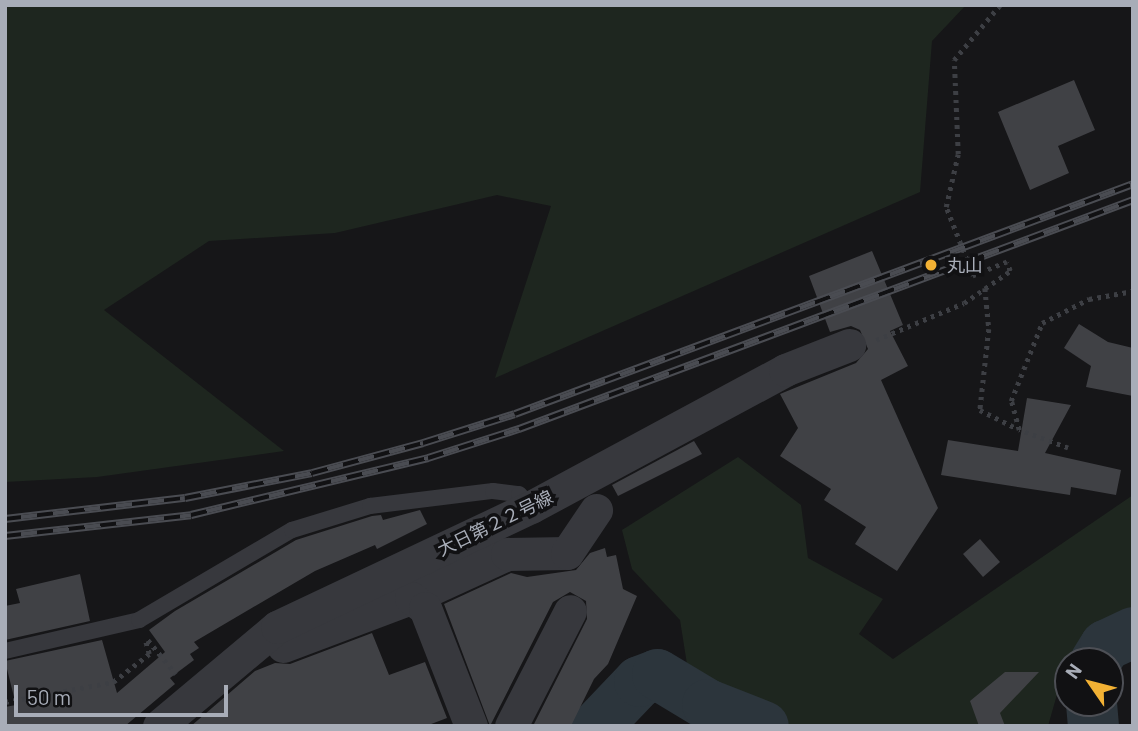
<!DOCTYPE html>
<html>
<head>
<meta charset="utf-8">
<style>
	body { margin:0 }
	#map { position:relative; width:1138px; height:731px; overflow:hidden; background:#161618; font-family:Barlow,"Noto Sans JP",sans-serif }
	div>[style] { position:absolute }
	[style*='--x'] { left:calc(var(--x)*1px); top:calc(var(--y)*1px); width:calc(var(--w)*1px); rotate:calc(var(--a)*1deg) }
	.green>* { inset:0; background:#1e261f }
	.river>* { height:51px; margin:-25.5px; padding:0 25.5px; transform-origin:25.5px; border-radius:25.5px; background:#2c353c }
	.building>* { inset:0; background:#404145 }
	.path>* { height:4.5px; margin-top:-2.25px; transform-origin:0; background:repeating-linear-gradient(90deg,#3d3f44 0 3.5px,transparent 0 8.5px) }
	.service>* { height:16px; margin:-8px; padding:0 8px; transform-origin:8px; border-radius:8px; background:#37383d }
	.minor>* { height:33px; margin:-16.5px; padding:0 16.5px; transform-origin:16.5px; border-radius:16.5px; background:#37383d }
	.rail>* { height:8px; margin-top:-4px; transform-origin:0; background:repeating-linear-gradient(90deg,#111113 0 16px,#4a4c52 0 32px); box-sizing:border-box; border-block:2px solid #4a4c52 }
	.dots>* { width:19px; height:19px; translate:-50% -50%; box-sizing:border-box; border:4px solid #111113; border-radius:50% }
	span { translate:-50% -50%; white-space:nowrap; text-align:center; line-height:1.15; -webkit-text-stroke:7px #111113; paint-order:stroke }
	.poi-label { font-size:18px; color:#a8adb8 }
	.left { translate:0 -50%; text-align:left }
	.street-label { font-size:18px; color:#a8adb8 }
	.frame { position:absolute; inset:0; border:7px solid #a8adb8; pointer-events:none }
	.north { position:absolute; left:1054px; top:647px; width:70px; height:70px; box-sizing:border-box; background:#111113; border:2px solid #4d4f55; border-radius:50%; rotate:305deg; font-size:19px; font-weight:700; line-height:28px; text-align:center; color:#a8adb8 }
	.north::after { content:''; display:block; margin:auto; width:24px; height:32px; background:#f2b134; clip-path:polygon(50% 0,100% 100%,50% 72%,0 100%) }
	.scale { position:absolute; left:14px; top:685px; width:214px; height:32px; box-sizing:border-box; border:4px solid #a8adb8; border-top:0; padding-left:9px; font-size:21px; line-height:24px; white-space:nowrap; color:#a8adb8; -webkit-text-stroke:5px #111113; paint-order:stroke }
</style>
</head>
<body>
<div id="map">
	<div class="green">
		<div style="clip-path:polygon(5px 5px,966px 5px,932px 41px,920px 192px,495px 378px,551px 206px,497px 195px,335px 233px,209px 241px,104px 310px,284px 451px,97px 477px,5px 482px)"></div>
		<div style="clip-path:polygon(738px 457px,801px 505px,808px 558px,883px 599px,859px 634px,893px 659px,1133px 495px,1133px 639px,1102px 661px,1068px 661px,1068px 684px,1058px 691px,1048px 726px,716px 726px,695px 715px,680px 620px,632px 569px,622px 530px)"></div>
	</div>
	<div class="river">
		<div style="--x:1095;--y:661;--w:19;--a:-58"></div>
		<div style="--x:1105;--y:645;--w:31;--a:-25"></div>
		<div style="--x:1091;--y:703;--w:23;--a:85"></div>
		<div style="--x:596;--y:726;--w:62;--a:-46.3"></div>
		<div style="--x:639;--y:681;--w:19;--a:-21"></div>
		<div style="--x:657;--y:674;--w:58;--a:31"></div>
		<div style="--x:707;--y:704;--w:60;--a:21.4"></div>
	</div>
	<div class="building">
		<div style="clip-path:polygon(1074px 80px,1095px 130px,1058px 146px,1069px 173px,1030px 190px,998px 112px)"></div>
		<div style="clip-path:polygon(872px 251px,903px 325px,890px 331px,908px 366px,881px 380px,938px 508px,897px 571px,855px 544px,866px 527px,824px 500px,831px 489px,780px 456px,798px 428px,780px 394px,856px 363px,868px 349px,860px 330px,851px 326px,830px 332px,809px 276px)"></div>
		<div style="clip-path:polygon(1079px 324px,1108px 342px,1133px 348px,1133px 396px,1086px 387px,1091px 366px,1064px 348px)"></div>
		<div style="clip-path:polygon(1027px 398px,1071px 405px,1045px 453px,1121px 470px,1116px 495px,1071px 487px,1070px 495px,941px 475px,948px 440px,1018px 451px)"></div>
		<div style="clip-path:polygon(694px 441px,702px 454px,618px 496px,612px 485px)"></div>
		<div style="clip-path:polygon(420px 510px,427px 524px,377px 549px,375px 545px,315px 571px,194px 642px,199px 648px,190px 654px,194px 660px,170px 678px,175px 684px,125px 726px,5px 726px,5px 707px,16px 705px,5px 661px,102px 640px,117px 693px,165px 652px,149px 630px,175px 611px,296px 540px,372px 516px,381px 515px,383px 520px)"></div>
		<div style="clip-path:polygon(980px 539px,1000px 562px,983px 577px,963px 554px)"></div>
		<div style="clip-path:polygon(605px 548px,607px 557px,616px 555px,623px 589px,637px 596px,608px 664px,594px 679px,571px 726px,533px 726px,587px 619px,586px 601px,570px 592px,553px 602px,490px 726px,444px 604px,511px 573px,527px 577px,576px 570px,590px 553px)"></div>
		<div style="clip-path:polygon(80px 574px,90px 621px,5px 640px,5px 606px,20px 603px,16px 589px)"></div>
		<div style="clip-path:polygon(372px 633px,389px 675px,425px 662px,447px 718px,426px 726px,191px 726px,255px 671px,275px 663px,290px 664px)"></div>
		<div style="clip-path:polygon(1005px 672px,1039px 672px,1000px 713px,1005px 726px,979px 726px,970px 701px)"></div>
	</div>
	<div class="path">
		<div style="--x:985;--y:288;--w:41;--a:84.4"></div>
		<div style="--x:989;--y:329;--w:81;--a:96.3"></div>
		<div style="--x:980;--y:410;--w:42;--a:26.6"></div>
		<div style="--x:876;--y:340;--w:95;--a:-22.8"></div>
		<div style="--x:964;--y:303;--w:56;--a:-34.8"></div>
		<div style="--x:1010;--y:271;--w:9;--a:-108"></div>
		<div style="--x:1007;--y:262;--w:37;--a:158"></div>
		<div style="--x:973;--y:276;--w:74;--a:-111.4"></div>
		<div style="--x:946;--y:207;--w:54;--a:-77.2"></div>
		<div style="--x:958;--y:154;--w:94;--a:-92.4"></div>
		<div style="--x:954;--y:60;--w:72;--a:-50.1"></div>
		<div style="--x:1068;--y:448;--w:52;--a:-159.8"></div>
		<div style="--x:1019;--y:430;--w:30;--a:-105"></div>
		<div style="--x:1011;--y:401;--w:84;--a:-68.3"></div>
		<div style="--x:1042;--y:323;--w:53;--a:-27.1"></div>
		<div style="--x:1089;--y:299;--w:45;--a:-10.3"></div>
		<div style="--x:148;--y:640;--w:44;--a:50.5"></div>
		<div style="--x:5;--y:702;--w:110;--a:-10.5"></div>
		<div style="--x:113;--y:682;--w:46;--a:-37.9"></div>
		<div style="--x:149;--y:654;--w:16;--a:-105"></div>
	</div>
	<div class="service">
		<div style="--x:5;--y:651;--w:138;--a:-13"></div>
		<div style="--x:139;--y:620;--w:178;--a:-30.5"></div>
		<div style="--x:292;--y:530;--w:82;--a:-17.1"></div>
		<div style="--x:370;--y:506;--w:124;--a:-7"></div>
		<div style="--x:493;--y:491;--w:26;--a:7"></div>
		<div style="--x:519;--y:494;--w:18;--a:47"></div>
	</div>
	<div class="minor">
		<div style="--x:411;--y:598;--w:106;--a:-24.6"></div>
		<div style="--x:507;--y:554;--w:60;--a:-1"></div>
		<div style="--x:567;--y:553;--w:52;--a:-56"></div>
		<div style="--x:283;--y:646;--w:137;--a:-20.6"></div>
		<div style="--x:411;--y:598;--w:17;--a:36"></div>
		<div style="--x:425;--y:608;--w:127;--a:68.7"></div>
		<div style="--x:159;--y:726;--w:154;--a:-40"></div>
		<div style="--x:277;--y:627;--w:281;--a:-25.3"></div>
		<div style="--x:531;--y:507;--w:289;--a:-28.3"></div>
		<div style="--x:785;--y:370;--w:69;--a:-21.3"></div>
		<div style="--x:511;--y:726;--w:129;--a:-62.8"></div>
	</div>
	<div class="rail">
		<div style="--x:5;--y:519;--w:181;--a:-6.7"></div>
		<div style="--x:185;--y:498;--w:129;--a:-11.1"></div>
		<div style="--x:312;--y:473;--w:115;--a:-15.1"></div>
		<div style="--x:423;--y:443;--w:96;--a:-17.5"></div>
		<div style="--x:515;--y:414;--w:659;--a:-20.41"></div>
		<div style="--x:5;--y:536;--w:187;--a:-6.4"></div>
		<div style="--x:191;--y:515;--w:244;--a:-13.5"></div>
		<div style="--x:428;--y:458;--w:96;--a:-17.7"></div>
		<div style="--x:519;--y:429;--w:655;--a:-20.45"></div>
	</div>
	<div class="dots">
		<div style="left:931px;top:265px;background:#f2b134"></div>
	</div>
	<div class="poi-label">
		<span class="left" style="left:947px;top:265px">丸山</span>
	</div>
	<div class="street-label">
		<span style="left:495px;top:523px;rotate:-26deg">大日第２２号線</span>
	</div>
	<div class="frame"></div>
	<div class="north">N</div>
	<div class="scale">50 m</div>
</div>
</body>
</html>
